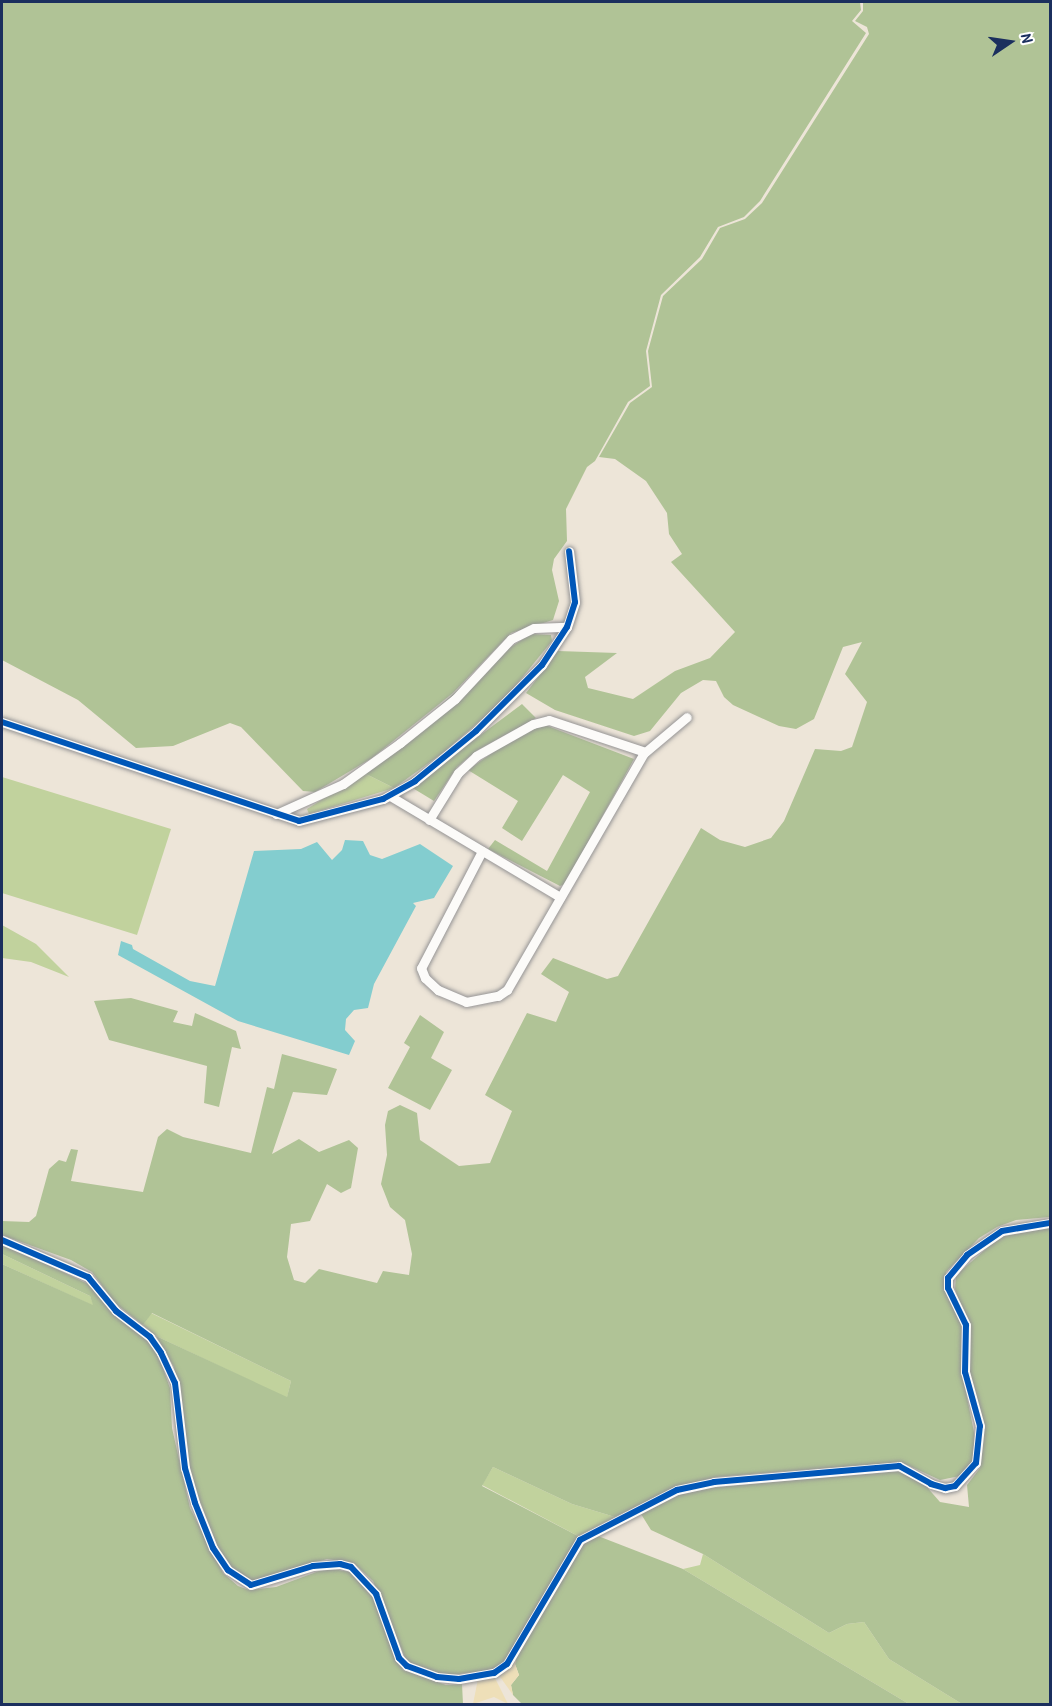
<!DOCTYPE html>
<html>
<head>
<meta charset="utf-8">
<style>
	body { margin:0 }
	#map { position:relative; width:1052px; height:1706px; overflow:hidden; background:#ede5d8; font-family:"Patrick Hand",sans-serif }
	div>[style] { position:absolute }
	[style*='--x'] { left:calc(var(--x)*1px); top:calc(var(--y)*1px); width:calc(var(--w)*1px); rotate:calc(var(--a)*1deg) }
	.green>* { inset:0; background:#c1d29d }
	.forest>* { inset:0; background:#b0c396 }
	.sand>* { inset:0; background:#eedfb8 }
	.water>* { inset:0; background:#83cdcf }
	.roads { filter:drop-shadow(0 0 2px #959495) drop-shadow(0 0 2px #959495) }
	.minor>* { height:9px; margin:-4.5px; padding:0 4.5px; transform-origin:4.5px; border-radius:4.5px; background:#fcfbf9 }
	.cycleway>* { height:6px; margin:-3px; padding:0 3px; transform-origin:3px; border-radius:3px; background:#0057b8 }
	span { translate:-50% -50%; white-space:nowrap; text-align:center; line-height:1.15; -webkit-text-stroke:6px #fff; paint-order:stroke }
	.frame { position:absolute; inset:0; border:3px solid #1b2f5e; pointer-events:none }
	.north { position:absolute; left:980px; top:12px; width:60px; height:60px; -webkit-text-stroke:4px #fff; paint-order:stroke; rotate:77deg; font-size:16px; font-weight:700; line-height:24px; text-align:center; color:#1b2f5e }
	.north::after { content:''; display:block; margin:auto; width:21px; height:27px; background:#1b2f5e; clip-path:polygon(50% 0,100% 100%,50% 72%,0 100%) }
</style>
</head>
<body>
<div id="map">
	<div class="green">
		<div style="clip-path:polygon(364px 773px,394px 788px,309px 814px,307px 809px)"></div>
		<div style="clip-path:polygon(2px 777px,171px 829px,137px 935px,2px 893px)"></div>
		<div style="clip-path:polygon(2px 925px,36px 944px,69px 977px,31px 962px,2px 958px)"></div>
		<div style="clip-path:polygon(2px 1254px,90px 1296px,94px 1306px,2px 1264px)"></div>
		<div style="clip-path:polygon(151px 1313px,291px 1381px,287px 1398px,156px 1336px,143px 1325px)"></div>
		<div style="clip-path:polygon(493px 1467px,572px 1504px,615px 1517px,578px 1536px,482px 1485px)"></div>
		<div style="clip-path:polygon(703px 1554px,829px 1633px,847px 1624px,864px 1622px,889px 1659px,962px 1704px,909px 1704px,683px 1569px,700px 1565px)"></div>
	</div>
	<div class="forest">
		<div style="clip-path:polygon(2px 2px,860px 2px,861px 10px,852px 21px,866px 33px,760px 201px,744px 217px,718px 227px,700px 257px,661px 295px,646px 351px,650px 386px,628px 402px,595px 461px,587px 467px,566px 509px,567px 541px,554px 559px,552px 570px,559px 601px,553px 620px,511px 633px,453px 693px,372px 758px,315px 792px,303px 791px,241px 727px,230px 723px,173px 746px,136px 748px,78px 700px,2px 660px)"></div>
		<div style="clip-path:polygon(863px 2px,1050px 2px,1050px 1217px,1016px 1220px,997px 1227px,979px 1238px,946px 1272px,945px 1283px,961px 1322px,961px 1368px,974px 1432px,974px 1460px,965px 1475px,940px 1480px,901px 1462px,716px 1477px,675px 1487px,615px 1517px,572px 1504px,493px 1467px,482px 1486px,578px 1536px,503px 1664px,489px 1670px,444px 1676px,407px 1662px,373px 1581px,354px 1563px,327px 1559px,251px 1581px,231px 1567px,218px 1548px,188px 1470px,174px 1367px,156px 1336px,287px 1397px,291px 1381px,152px 1313px,143px 1325px,115px 1303px,92px 1272px,71px 1260px,2px 1235px,2px 1221px,29px 1222px,36px 1216px,49px 1169px,59px 1160px,66px 1162px,71px 1149px,78px 1150px,71px 1181px,143px 1192px,158px 1137px,167px 1129px,183px 1137px,251px 1153px,267px 1087px,274px 1089px,282px 1054px,337px 1069px,327px 1095px,293px 1092px,272px 1154px,299px 1139px,319px 1152px,349px 1140px,358px 1148px,351px 1188px,341px 1193px,327px 1184px,310px 1221px,291px 1224px,287px 1257px,294px 1280px,305px 1283px,319px 1269px,377px 1283px,383px 1271px,409px 1275px,412px 1254px,405px 1220px,390px 1207px,381px 1184px,387px 1155px,385px 1125px,388px 1111px,400px 1105px,417px 1113px,420px 1140px,459px 1166px,490px 1163px,512px 1111px,485px 1095px,527px 1013px,556px 1022px,569px 992px,541px 974px,553px 958px,607px 979px,618px 976px,701px 828px,720px 840px,745px 847px,771px 838px,784px 821px,815px 749px,841px 751px,852px 747px,867px 702px,845px 674px,862px 642px,843px 647px,814px 719px,796px 729px,779px 726px,733px 705px,724px 697px,716px 681px,703px 680px,681px 693px,650px 731px,634px 736px,555px 710px,526px 693px,558px 651px,617px 653px,585px 677px,588px 688px,633px 699px,675px 671px,710px 658px,735px 632px,671px 562px,682px 554px,669px 534px,667px 513px,646px 481px,615px 459px,599px 457px,630px 403px,652px 387px,648px 351px,663px 296px,702px 259px,720px 228px,745px 219px,762px 203px,869px 34px,867px 27px,855px 21px,863px 11px)"></div>
		<div style="clip-path:polygon(531px 634px,551px 635px,552px 641px,503px 701px,444px 752px,394px 788px,364px 773px,495px 657px)"></div>
		<div style="clip-path:polygon(522px 704px,536px 718px,476px 751px,457px 767px,434px 801px,411px 787px)"></div>
		<div style="clip-path:polygon(545px 725px,634px 759px,565px 884px,560px 886px,488px 849px,495px 840px,547px 871px,590px 792px,563px 775px,522px 841px,502px 828px,518px 801px,468px 770px,516px 736px)"></div>
		<div style="clip-path:polygon(131px 998px,178px 1011px,173px 1022px,192px 1026px,195px 1013px,236px 1031px,241px 1049px,232px 1047px,219px 1107px,204px 1103px,207px 1066px,109px 1040px,94px 1001px)"></div>
		<div style="clip-path:polygon(420px 1015px,444px 1032px,431px 1058px,452px 1070px,430px 1110px,388px 1088px,410px 1047px,404px 1043px)"></div>
		<div style="clip-path:polygon(1050px 1226px,1050px 1704px,962px 1704px,889px 1659px,864px 1622px,847px 1624px,829px 1633px,703px 1554px,651px 1530px,641px 1514px,689px 1490px,899px 1470px,926px 1486px,940px 1502px,969px 1507px,967px 1485px,980px 1468px,983px 1435px,969px 1372px,968px 1325px,955px 1289px,956px 1275px,1001px 1236px)"></div>
		<div style="clip-path:polygon(2px 1243px,90px 1285px,113px 1314px,148px 1340px,159px 1357px,170px 1388px,172px 1428px,190px 1508px,223px 1573px,238px 1586px,249px 1590px,276px 1587px,327px 1568px,350px 1572px,365px 1583px,372px 1597px,403px 1670px,446px 1685px,462px 1684px,463px 1704px,2px 1704px,2px 1264px,93px 1305px,90px 1296px,2px 1254px)"></div>
		<div style="clip-path:polygon(598px 1536px,683px 1569px,909px 1704px,522px 1704px,513px 1695px,511px 1685px,519px 1675px,515px 1664px,518px 1651px,583px 1543px)"></div>
	</div>
	<div class="sand">
		<div style="clip-path:polygon(518px 1651px,515px 1664px,519px 1675px,511px 1685px,513px 1695px,498px 1674px)"></div>
		<div style="clip-path:polygon(494px 1676px,508px 1704px,494px 1697px,473px 1704px,478px 1679px)"></div>
	</div>
	<div class="water">
		<div style="clip-path:polygon(345px 840px,363px 841px,370px 855px,382px 859px,420px 844px,453px 866px,434px 898px,413px 903px,416px 906px,374px 984px,368px 1008px,354px 1010px,346px 1019px,345px 1030px,355px 1041px,349px 1055px,238px 1021px,118px 955px,121px 941px,132px 945px,133px 949px,190px 981px,215px 986px,254px 851px,301px 849px,317px 842px,332px 860px,342px 850px)"></div>
	</div>
	<div class="roads">
		<div class="minor">
			<div style="--x:2;--y:722;--w:313;--a:18.4"></div>
			<div style="--x:299;--y:821;--w:87;--a:-14.7"></div>
			<div style="--x:383;--y:799;--w:37;--a:-29"></div>
			<div style="--x:415;--y:781;--w:79;--a:-39.3"></div>
			<div style="--x:476;--y:731;--w:93;--a:-45"></div>
			<div style="--x:542;--y:665;--w:45;--a:-56.7"></div>
			<div style="--x:567;--y:627;--w:26;--a:-72"></div>
			<div style="--x:575;--y:602;--w:51;--a:-96.7"></div>
			<div style="--x:390;--y:796;--w:198;--a:30.7"></div>
			<div style="--x:276;--y:814;--w:73;--a:-24.1"></div>
			<div style="--x:343;--y:784;--w:70;--a:-35.7"></div>
			<div style="--x:400;--y:743;--w:70;--a:-38.7"></div>
			<div style="--x:455;--y:699;--w:82;--a:-47"></div>
			<div style="--x:511;--y:639;--w:25;--a:-26"></div>
			<div style="--x:534;--y:628;--w:33;--a:-2"></div>
			<div style="--x:429;--y:820;--w:55;--a:-58.3"></div>
			<div style="--x:458;--y:773;--w:25;--a:-43"></div>
			<div style="--x:476;--y:756;--w:65;--a:-29.3"></div>
			<div style="--x:533;--y:724;--w:16;--a:-14"></div>
			<div style="--x:549;--y:720;--w:101;--a:18.4"></div>
			<div style="--x:482;--y:851;--w:132;--a:117.5"></div>
			<div style="--x:421;--y:968;--w:11;--a:68"></div>
			<div style="--x:425;--y:978;--w:18;--a:43"></div>
			<div style="--x:438;--y:990;--w:30;--a:23"></div>
			<div style="--x:466;--y:1002;--w:33;--a:-11"></div>
			<div style="--x:498;--y:996;--w:11;--a:-34"></div>
			<div style="--x:507;--y:990;--w:272;--a:-60"></div>
			<div style="--x:643;--y:754;--w:57;--a:-40.1"></div>
			<div style="--x:2;--y:1240;--w:94;--a:23.3"></div>
			<div style="--x:88;--y:1277;--w:44;--a:50.5"></div>
			<div style="--x:116;--y:1311;--w:43;--a:37.4"></div>
			<div style="--x:150;--y:1337;--w:19;--a:55"></div>
			<div style="--x:161;--y:1353;--w:33;--a:65"></div>
			<div style="--x:175;--y:1383;--w:86;--a:83.3"></div>
			<div style="--x:185;--y:1468;--w:36;--a:74"></div>
			<div style="--x:195;--y:1503;--w:48;--a:68.2"></div>
			<div style="--x:213;--y:1548;--w:27;--a:56"></div>
			<div style="--x:228;--y:1570;--w:27;--a:33"></div>
			<div style="--x:251;--y:1585;--w:65;--a:-17"></div>
			<div style="--x:313;--y:1566;--w:27;--a:-4"></div>
			<div style="--x:340;--y:1564;--w:11;--a:15"></div>
			<div style="--x:351;--y:1567;--w:37;--a:47"></div>
			<div style="--x:376;--y:1594;--w:68;--a:70.2"></div>
			<div style="--x:399;--y:1658;--w:11;--a:45"></div>
			<div style="--x:407;--y:1666;--w:32;--a:20"></div>
			<div style="--x:437;--y:1677;--w:22;--a:5"></div>
			<div style="--x:459;--y:1679;--w:36;--a:-10"></div>
			<div style="--x:494;--y:1673;--w:16;--a:-35"></div>
			<div style="--x:507;--y:1664;--w:144;--a:-59.5"></div>
			<div style="--x:580;--y:1540;--w:109;--a:-27.3"></div>
			<div style="--x:677;--y:1490;--w:38;--a:-12"></div>
			<div style="--x:714;--y:1482;--w:186;--a:-4.9"></div>
			<div style="--x:899;--y:1466;--w:37;--a:29"></div>
			<div style="--x:931;--y:1484;--w:15;--a:16"></div>
			<div style="--x:945;--y:1488;--w:10;--a:-11"></div>
			<div style="--x:955;--y:1486;--w:31;--a:-48"></div>
			<div style="--x:976;--y:1463;--w:37;--a:-84"></div>
			<div style="--x:980;--y:1426;--w:56;--a:-105.5"></div>
			<div style="--x:965;--y:1372;--w:47;--a:-88.8"></div>
			<div style="--x:966;--y:1325;--w:41;--a:-115.9"></div>
			<div style="--x:948;--y:1288;--w:10;--a:-90"></div>
			<div style="--x:948;--y:1278;--w:30;--a:-50"></div>
			<div style="--x:967;--y:1255;--w:42;--a:-34.4"></div>
			<div style="--x:1002;--y:1231;--w:49;--a:-9.5"></div>
		</div>
	</div>
	<div class="cycleway">
		<div style="--x:2;--y:722;--w:313;--a:18.4"></div>
		<div style="--x:299;--y:821;--w:87;--a:-14.7"></div>
		<div style="--x:383;--y:799;--w:37;--a:-29"></div>
		<div style="--x:415;--y:781;--w:79;--a:-39.3"></div>
		<div style="--x:476;--y:731;--w:93;--a:-45"></div>
		<div style="--x:542;--y:665;--w:45;--a:-56.7"></div>
		<div style="--x:567;--y:627;--w:26;--a:-72"></div>
		<div style="--x:575;--y:602;--w:51;--a:-96.7"></div>
		<div style="--x:2;--y:1240;--w:94;--a:23.3"></div>
		<div style="--x:88;--y:1277;--w:44;--a:50.5"></div>
		<div style="--x:116;--y:1311;--w:43;--a:37.4"></div>
		<div style="--x:150;--y:1337;--w:19;--a:55"></div>
		<div style="--x:161;--y:1353;--w:33;--a:65"></div>
		<div style="--x:175;--y:1383;--w:86;--a:83.3"></div>
		<div style="--x:185;--y:1468;--w:36;--a:74"></div>
		<div style="--x:195;--y:1503;--w:48;--a:68.2"></div>
		<div style="--x:213;--y:1548;--w:27;--a:56"></div>
		<div style="--x:228;--y:1570;--w:27;--a:33"></div>
		<div style="--x:251;--y:1585;--w:65;--a:-17"></div>
		<div style="--x:313;--y:1566;--w:27;--a:-4"></div>
		<div style="--x:340;--y:1564;--w:11;--a:15"></div>
		<div style="--x:351;--y:1567;--w:37;--a:47"></div>
		<div style="--x:376;--y:1594;--w:68;--a:70.2"></div>
		<div style="--x:399;--y:1658;--w:11;--a:45"></div>
		<div style="--x:407;--y:1666;--w:32;--a:20"></div>
		<div style="--x:437;--y:1677;--w:22;--a:5"></div>
		<div style="--x:459;--y:1679;--w:36;--a:-10"></div>
		<div style="--x:494;--y:1673;--w:16;--a:-35"></div>
		<div style="--x:507;--y:1664;--w:144;--a:-59.5"></div>
		<div style="--x:580;--y:1540;--w:109;--a:-27.3"></div>
		<div style="--x:677;--y:1490;--w:38;--a:-12"></div>
		<div style="--x:714;--y:1482;--w:186;--a:-4.9"></div>
		<div style="--x:899;--y:1466;--w:37;--a:29"></div>
		<div style="--x:931;--y:1484;--w:15;--a:16"></div>
		<div style="--x:945;--y:1488;--w:10;--a:-11"></div>
		<div style="--x:955;--y:1486;--w:31;--a:-48"></div>
		<div style="--x:976;--y:1463;--w:37;--a:-84"></div>
		<div style="--x:980;--y:1426;--w:56;--a:-105.5"></div>
		<div style="--x:965;--y:1372;--w:47;--a:-88.8"></div>
		<div style="--x:966;--y:1325;--w:41;--a:-115.9"></div>
		<div style="--x:948;--y:1288;--w:10;--a:-90"></div>
		<div style="--x:948;--y:1278;--w:30;--a:-50"></div>
		<div style="--x:967;--y:1255;--w:42;--a:-34.4"></div>
		<div style="--x:1002;--y:1231;--w:49;--a:-9.5"></div>
	</div>
	<div class="frame"></div>
	<div class="north">N</div>
</div>
</body>
</html>
